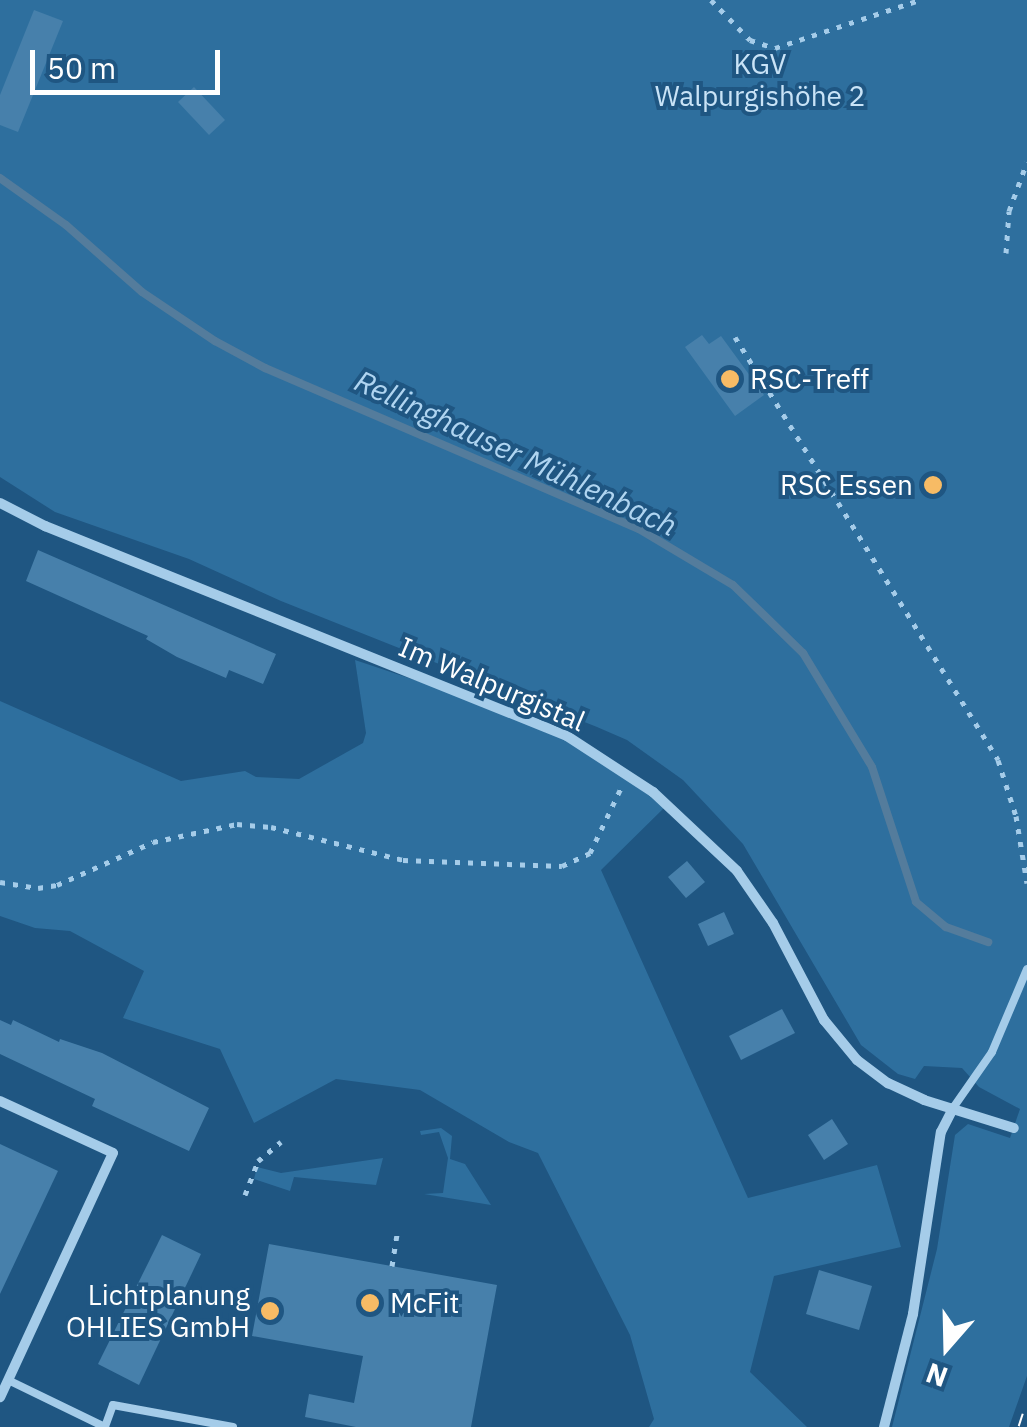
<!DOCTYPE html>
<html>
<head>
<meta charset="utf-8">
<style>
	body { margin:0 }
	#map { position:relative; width:1027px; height:1427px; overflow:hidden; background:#1f5682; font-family:"IBM Plex Sans",sans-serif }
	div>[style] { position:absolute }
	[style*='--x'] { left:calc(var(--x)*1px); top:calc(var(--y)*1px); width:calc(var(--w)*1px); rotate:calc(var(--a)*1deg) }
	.green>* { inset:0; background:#2e6f9e }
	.stream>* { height:8px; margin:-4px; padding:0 4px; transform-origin:4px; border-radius:4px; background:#547c9c }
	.building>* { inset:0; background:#4780ab }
	.path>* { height:5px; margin-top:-2.5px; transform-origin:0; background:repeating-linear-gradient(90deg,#a5cce9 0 5px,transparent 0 13px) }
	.lane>* { height:8px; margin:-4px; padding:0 4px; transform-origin:4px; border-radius:4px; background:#a5cce9 }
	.street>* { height:10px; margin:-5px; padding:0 5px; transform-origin:5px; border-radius:5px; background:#a5cce9 }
	.rail>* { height:11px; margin-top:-5.5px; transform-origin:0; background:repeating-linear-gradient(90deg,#1f5682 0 22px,#fff 0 44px); box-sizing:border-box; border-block:2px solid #fff }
	.dots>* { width:28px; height:28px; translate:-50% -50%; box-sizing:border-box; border:5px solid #1f5682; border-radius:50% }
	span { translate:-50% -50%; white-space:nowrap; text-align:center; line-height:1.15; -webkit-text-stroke:8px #1f5682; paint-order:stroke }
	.park-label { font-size:28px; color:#c9e3f7 }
	.poi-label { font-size:28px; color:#fff }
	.left { translate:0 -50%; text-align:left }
	.right { translate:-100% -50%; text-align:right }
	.street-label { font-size:28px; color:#fff }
	.water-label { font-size:30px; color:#b0d5f1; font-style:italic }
	.north { position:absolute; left:897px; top:1297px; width:100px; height:100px; -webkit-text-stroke:8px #1f5682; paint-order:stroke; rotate:200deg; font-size:28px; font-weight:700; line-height:40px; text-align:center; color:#fff }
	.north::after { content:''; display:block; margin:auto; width:35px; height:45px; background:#fff; clip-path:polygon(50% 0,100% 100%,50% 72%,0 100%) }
	.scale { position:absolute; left:30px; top:50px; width:190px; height:45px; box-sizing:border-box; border:5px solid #fff; border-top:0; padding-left:12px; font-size:30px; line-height:35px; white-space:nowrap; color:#fff; -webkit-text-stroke:8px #1f5682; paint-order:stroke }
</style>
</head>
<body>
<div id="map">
	<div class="green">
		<div style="clip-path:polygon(0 0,1027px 0,1027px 1376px,1009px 1427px,892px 1427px,937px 1249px,955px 1135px,968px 1124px,1010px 1138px,1020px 1109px,979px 1087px,962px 1068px,924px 1066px,915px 1079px,898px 1074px,861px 1045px,743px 844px,683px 780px,627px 740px,597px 727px,281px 601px,189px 559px,55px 512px,0 477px)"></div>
		<div style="clip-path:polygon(355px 660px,501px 709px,567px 739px,667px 805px,601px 870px,748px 1198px,877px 1165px,901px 1247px,774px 1276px,750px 1372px,807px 1427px,649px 1427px,654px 1419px,630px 1335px,538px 1153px,509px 1142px,420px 1090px,336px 1079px,254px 1123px,220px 1049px,123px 1018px,144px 971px,70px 931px,35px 928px,0 916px,0 701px,181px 781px,245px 771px,256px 777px,299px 779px,363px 743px,366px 733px)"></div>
		<div style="clip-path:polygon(441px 1128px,452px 1136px,450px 1159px,465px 1164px,491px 1205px,424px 1194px,443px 1193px,448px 1158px,439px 1132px,421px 1135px,420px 1131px)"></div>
		<div style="clip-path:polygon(383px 1158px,376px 1185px,294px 1177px,290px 1191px,254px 1179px,257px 1167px,281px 1173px)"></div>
	</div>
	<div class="stream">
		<div style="--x:0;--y:178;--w:81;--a:35.5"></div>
		<div style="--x:66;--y:225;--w:101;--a:41.4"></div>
		<div style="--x:142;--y:292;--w:88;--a:33.9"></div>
		<div style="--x:215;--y:341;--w:57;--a:28.4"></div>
		<div style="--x:265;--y:368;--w:407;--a:23.3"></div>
		<div style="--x:639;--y:529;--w:109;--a:30.8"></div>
		<div style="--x:733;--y:585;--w:98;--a:44.2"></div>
		<div style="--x:803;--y:653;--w:133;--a:58.8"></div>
		<div style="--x:872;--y:767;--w:142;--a:71.9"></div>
		<div style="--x:916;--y:902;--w:39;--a:40"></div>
		<div style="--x:946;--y:927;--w:45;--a:19.7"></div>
	</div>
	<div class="building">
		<div style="clip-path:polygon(34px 10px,63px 21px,18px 132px,0 125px,0 95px)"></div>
		<div style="clip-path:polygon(194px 87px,225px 120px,209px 135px,178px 102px)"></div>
		<div style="clip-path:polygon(702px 335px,709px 344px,721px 336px,764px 395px,735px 416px,685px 347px)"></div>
		<div style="clip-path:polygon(38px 550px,276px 654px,263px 684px,229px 670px,226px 678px,177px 657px,146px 639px,148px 636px,26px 581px)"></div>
		<div style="clip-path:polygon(687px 861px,705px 882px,686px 898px,668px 877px)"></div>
		<div style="clip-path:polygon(724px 912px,734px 934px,708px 946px,698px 924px)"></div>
		<div style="clip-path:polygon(782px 1009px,795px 1033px,741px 1060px,729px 1036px)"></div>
		<div style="clip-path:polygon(0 1020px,11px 1025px,13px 1020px,59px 1042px,60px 1039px,102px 1053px,209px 1108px,189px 1151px,92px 1106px,95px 1099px,0 1054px)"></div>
		<div style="clip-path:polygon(832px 1119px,848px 1144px,824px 1160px,808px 1135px)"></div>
		<div style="clip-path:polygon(0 1144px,58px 1171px,0 1294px)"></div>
		<div style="clip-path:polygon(162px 1235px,201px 1254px,139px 1385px,98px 1364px)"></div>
		<div style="clip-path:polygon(269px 1244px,497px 1285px,471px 1427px,356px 1427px,305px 1417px,309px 1394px,354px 1403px,363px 1356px,252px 1336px)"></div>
		<div style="clip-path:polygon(819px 1270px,872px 1286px,859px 1330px,806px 1314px)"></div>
	</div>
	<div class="path">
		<div style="--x:711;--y:0;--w:56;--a:45.7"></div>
		<div style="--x:750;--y:40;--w:26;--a:18"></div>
		<div style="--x:775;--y:48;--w:152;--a:-18.4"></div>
		<div style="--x:1006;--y:253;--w:42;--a:-85.9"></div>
		<div style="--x:1009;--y:211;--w:52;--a:-69.8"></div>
		<div style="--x:735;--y:337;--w:498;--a:58.1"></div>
		<div style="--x:998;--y:760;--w:59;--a:72.2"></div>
		<div style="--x:1016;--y:816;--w:68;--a:80.7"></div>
		<div style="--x:0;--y:882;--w:38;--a:9"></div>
		<div style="--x:38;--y:888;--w:19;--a:-9"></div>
		<div style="--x:57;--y:885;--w:105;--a:-24.1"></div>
		<div style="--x:153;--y:842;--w:86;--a:-12.1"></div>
		<div style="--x:237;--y:824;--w:34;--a:5"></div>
		<div style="--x:271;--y:827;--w:136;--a:14"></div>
		<div style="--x:403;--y:860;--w:159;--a:2.2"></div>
		<div style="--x:562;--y:866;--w:31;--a:-25"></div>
		<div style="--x:590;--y:853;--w:72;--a:-64.5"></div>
		<div style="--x:245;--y:1195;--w:36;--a:-69"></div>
		<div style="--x:258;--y:1161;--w:30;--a:-40"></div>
		<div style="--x:392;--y:1266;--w:38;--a:-81"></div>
	</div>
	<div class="lane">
		<div style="--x:953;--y:1108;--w:68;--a:-55.1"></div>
		<div style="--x:992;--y:1052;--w:90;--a:-67.1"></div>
		<div style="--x:8;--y:1380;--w:108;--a:25.9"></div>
		<div style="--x:106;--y:1424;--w:20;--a:-70"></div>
		<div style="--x:113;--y:1405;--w:122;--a:10.4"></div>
	</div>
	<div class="street">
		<div style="--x:0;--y:503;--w:51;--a:27.1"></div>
		<div style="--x:45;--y:526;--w:563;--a:21.91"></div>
		<div style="--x:567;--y:736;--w:103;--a:33.1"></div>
		<div style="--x:653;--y:792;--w:115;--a:43.2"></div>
		<div style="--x:737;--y:871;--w:63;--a:55.3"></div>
		<div style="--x:773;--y:923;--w:110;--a:62.3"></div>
		<div style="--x:824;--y:1020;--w:52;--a:50.5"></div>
		<div style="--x:857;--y:1060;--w:39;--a:37"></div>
		<div style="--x:888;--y:1083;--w:40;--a:25"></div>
		<div style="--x:924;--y:1100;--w:94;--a:17.3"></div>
		<div style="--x:0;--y:1101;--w:124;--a:24.7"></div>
		<div style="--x:113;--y:1153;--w:269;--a:114.8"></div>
		<div style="--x:884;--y:1427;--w:117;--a:-75.6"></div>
		<div style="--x:913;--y:1314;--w:184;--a:-81.3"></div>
		<div style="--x:941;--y:1132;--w:27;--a:-63"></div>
	</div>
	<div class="rail">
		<div style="--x:1023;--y:1427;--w:13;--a:-72"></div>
	</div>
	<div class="dots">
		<div style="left:730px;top:379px;background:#f7bb65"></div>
		<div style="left:933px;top:485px;background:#f7bb65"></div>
		<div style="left:370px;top:1303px;background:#f7bb65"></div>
		<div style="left:270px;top:1311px;background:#f7bb65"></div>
	</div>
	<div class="park-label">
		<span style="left:760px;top:80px">KGV<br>Walpurgishöhe 2</span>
	</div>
	<div class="poi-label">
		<span class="left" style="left:750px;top:379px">RSC-Treff</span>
		<span class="right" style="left:913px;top:485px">RSC Essen</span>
		<span class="right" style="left:250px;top:1311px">Lichtplanung<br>OHLIES GmbH</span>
		<span class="left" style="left:390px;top:1303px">McFit</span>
	</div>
	<div class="street-label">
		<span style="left:492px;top:684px;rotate:23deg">Im Walpurgistal</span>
	</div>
	<div class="water-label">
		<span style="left:516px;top:453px;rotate:25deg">Rellinghauser Mühlenbach</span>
	</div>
	<div class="north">N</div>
	<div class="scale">50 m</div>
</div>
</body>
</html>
